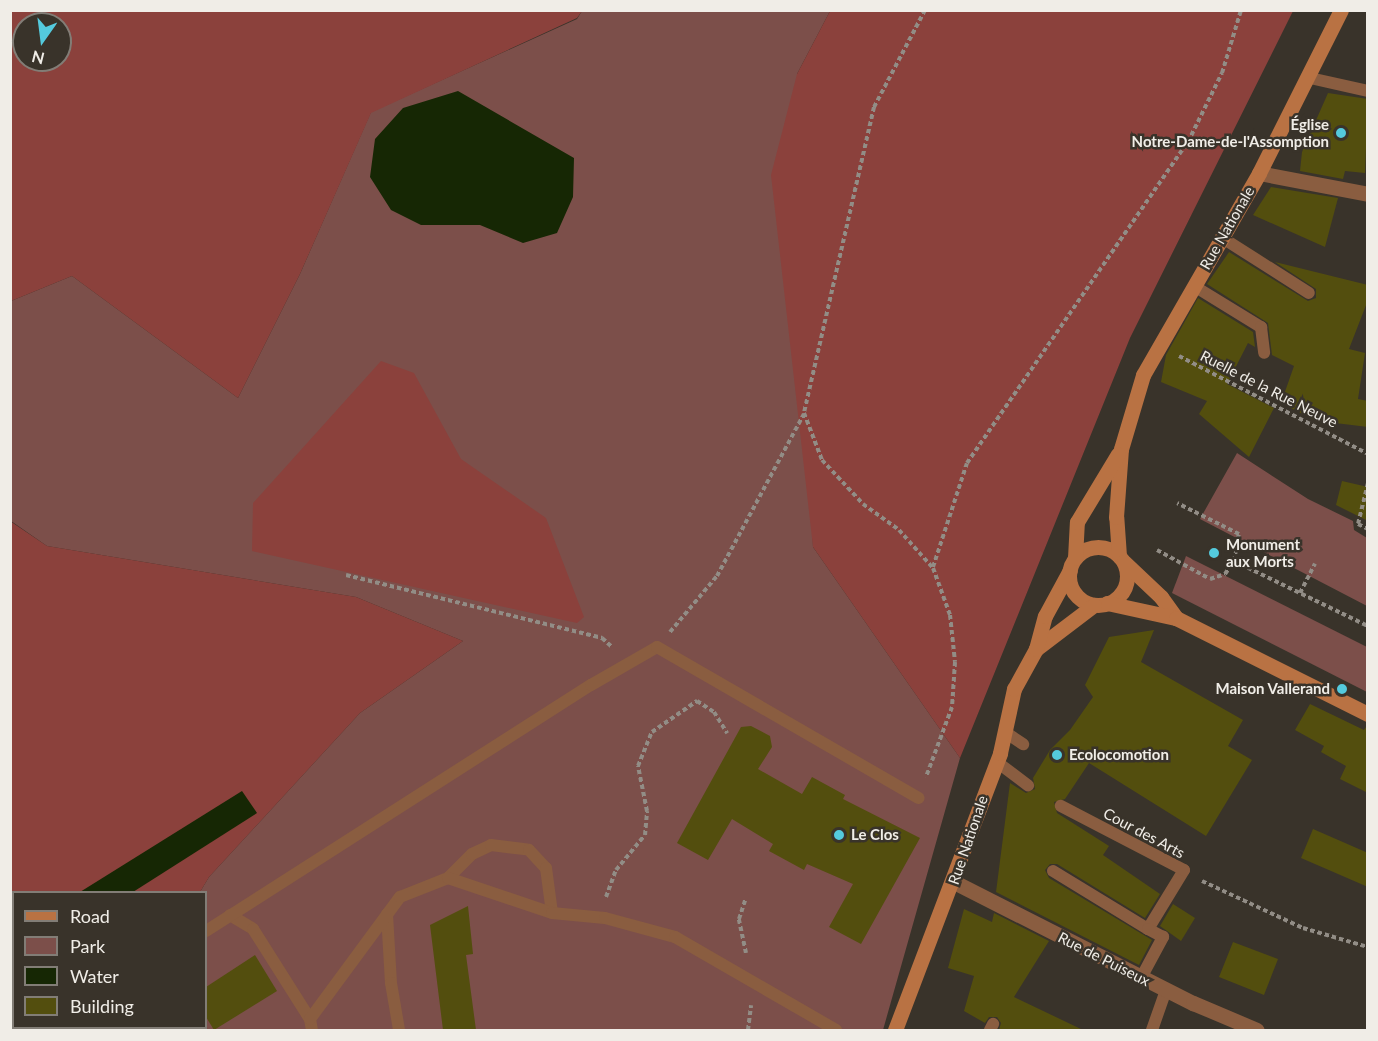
<!DOCTYPE html>
<html>
<head>
<meta charset="utf-8">
<style>
	body { margin:0 }
	#map { position:relative; width:1378px; height:1041px; overflow:hidden; background:#39332a; font-family:Lato,sans-serif }
	div>[style] { position:absolute }
	[style*='--x'] { left:calc(var(--x)*1px); top:calc(var(--y)*1px); width:calc(var(--w)*1px); rotate:calc(var(--a)*1deg) }
	.green>* { inset:0; background:#7c4f4a }
	.forest>* { inset:0; background:#8b413c }
	.water>* { inset:0; background:#162704 }
	.building>* { inset:0; background:#534e0e }
	.path>* { height:4px; margin-top:-2px; transform-origin:0; background:repeating-linear-gradient(90deg,#928d86 0 4.5px,transparent 0 7.5px) }
	.lane>* { height:12px; margin:-6px; padding:0 6px; transform-origin:6px; border-radius:6px; background:#8a5d40 }
	.street>* { height:15px; margin:-7.5px; padding:0 7.5px; transform-origin:7.5px; border-radius:7.5px; background:#8a5d40 }
	.secondary>* { height:15px; margin:-7.5px; padding:0 7.5px; transform-origin:7.5px; border-radius:7.5px; background:#b97243 }
	.secondary>.ring { margin:-7.5px; padding:0; box-sizing:content-box; background:none; border:15px solid #b97243; border-radius:50% }
	.dots>* { width:16px; height:16px; translate:-50% -50%; box-sizing:border-box; border:3px solid #39332a; border-radius:50% }
	span { translate:-50% -50%; white-space:nowrap; text-align:center; line-height:1.15; -webkit-text-stroke:5px #39332a; paint-order:stroke }
	.poi-label { font-size:15px; color:#f0ede7; font-weight:700 }
	.right { translate:-100% -50%; text-align:right }
	.left { translate:0 -50%; text-align:left }
	.street-label { font-size:15px; color:#f0ede7 }
	.frame { position:absolute; inset:0; border:12px solid #f0ede7; pointer-events:none }
	.legend { position:absolute; left:12px; top:891px; width:195px; height:138px; box-sizing:border-box; background:#39332a; border:2px solid #827d76; margin:0; padding:8px 10px; list-style:none; font-size:18px; color:#f0ede7 }
	.legend li { display:flex; align-items:center; gap:12px; height:30px }
	.legend b { width:30px; border:2px solid #827d76 }
	.north { position:absolute; left:12px; top:12px; width:60px; height:60px; box-sizing:border-box; background:#39332a; border:2px solid #827d76; border-radius:50%; rotate:194deg; font-size:16px; font-weight:700; line-height:24px; text-align:center; color:#f0ede7 }
	.north::after { content:''; display:block; margin:auto; width:21px; height:27px; background:#54cadd; clip-path:polygon(50% 0,100% 100%,50% 72%,0 100%) }
</style>
</head>
<body>
<div id="map">
	<div class="green">
		<div style="clip-path:polygon(582px 11px,830px 11px,797px 74px,813px 547px,960px 758px,883px 1030px,92px 1030px,206px 1028px,206px 892px,200px 892px,209px 877px,360px 713px,463px 641px,356px 597px,47px 546px,11px 521px,11px 301px,72px 276px,238px 398px,300px 274px,371px 112px,577px 19px)"></div>
		<div style="clip-path:polygon(1237px 453px,1308px 499px,1353px 521px,1354px 530px,1367px 538px,1367px 606px,1200px 519px)"></div>
		<div style="clip-path:polygon(1186px 556px,1367px 647px,1367px 692px,1172px 593px)"></div>
	</div>
	<div class="forest">
		<div style="clip-path:polygon(evenodd,11px 10px,582px 10px,582px 11px,577px 18px,371px 113px,300px 274px,238px 398px,72px 276px,11px 301px,11px 10px,24px 24px,60px 24px,60px 60px,24px 60px,24px 24px)"></div>
		<div style="clip-path:polygon(830px 11px,1293px 11px,1130px 338px,960px 758px,813px 547px,771px 175px,797px 74px)"></div>
		<div style="clip-path:polygon(381px 361px,414px 373px,461px 459px,546px 518px,584px 617px,577px 623px,252px 551px,253px 503px)"></div>
		<div style="clip-path:polygon(10px 521px,47px 546px,356px 597px,463px 641px,360px 713px,209px 877px,200px 892px,14px 892px,14px 1028px,96px 1028px,92px 1030px,11px 1030px)"></div>
	</div>
	<div class="water">
		<div style="clip-path:polygon(458px 91px,574px 158px,573px 197px,557px 233px,523px 243px,480px 225px,421px 225px,391px 210px,370px 177px,375px 139px,403px 108px)"></div>
		<div style="clip-path:polygon(242px 791px,257px 813px,133px 892px,80px 892px)"></div>
	</div>
	<div class="building">
		<div style="clip-path:polygon(1328px 93px,1368px 99px,1365px 173px,1345px 171px,1343px 179px,1300px 171px,1302px 152px)"></div>
		<div style="clip-path:polygon(1271px 187px,1338px 198px,1325px 247px,1253px 215px)"></div>
		<div style="clip-path:polygon(1229px 252px,1308px 301px,1316px 298px,1316px 289px,1275px 262px,1368px 285px,1368px 300px,1349px 349px,1365px 353px,1358px 399px,1368px 401px,1368px 427px,1327px 422px,1324px 425px,1281px 403px,1294px 366px,1272px 355px,1268px 323px,1207px 284px)"></div>
		<div style="clip-path:polygon(1198px 298px,1253px 332px,1255px 347px,1248px 343px,1227px 384px,1274px 408px,1249px 457px,1199px 414px,1207px 401px,1161px 382px,1166px 355px)"></div>
		<div style="clip-path:polygon(1342px 481px,1368px 487px,1368px 521px,1336px 505px)"></div>
		<div style="clip-path:polygon(1154px 630px,1141px 662px,1243px 720px,1228px 746px,1252px 760px,1206px 836px,1089px 763px,1065px 799px,1054px 802px,1057px 813px,1109px 846px,1103px 855px,1160px 894px,1145px 918px,1057px 864px,1050px 864px,1045px 870px,1049px 878px,1152px 940px,1139px 965px,996px 892px,1010px 783px,1026px 793px,1035px 789px,1033px 778px,1050px 750px,1070px 730px,1093px 697px,1085px 685px,1109px 637px)"></div>
		<div style="clip-path:polygon(1310px 704px,1364px 730px,1368px 724px,1368px 793px,1340px 779px,1346px 766px,1321px 752px,1324px 746px,1295px 730px)"></div>
		<div style="clip-path:polygon(751px 726px,770px 736px,772px 747px,758px 769px,802px 794px,812px 777px,845px 795px,843px 799px,920px 838px,861px 944px,829px 927px,853px 884px,807px 864px,804px 870px,769px 851px,773px 844px,732px 819px,708px 860px,677px 843px,741px 727px)"></div>
		<div style="clip-path:polygon(1313px 829px,1368px 853px,1368px 887px,1301px 858px)"></div>
		<div style="clip-path:polygon(1173px 904px,1195px 918px,1181px 941px,1160px 926px)"></div>
		<div style="clip-path:polygon(468px 906px,473px 954px,466px 955px,476px 1030px,443px 1030px,430px 925px)"></div>
		<div style="clip-path:polygon(964px 909px,992px 922px,994px 913px,1049px 941px,1014px 997px,1083px 1030px,999px 1030px,1001px 1023px,997px 1017px,989px 1017px,985px 1023px,964px 1011px,974px 976px,948px 968px)"></div>
		<div style="clip-path:polygon(1233px 942px,1278px 959px,1264px 995px,1219px 977px)"></div>
		<div style="clip-path:polygon(255px 955px,277px 991px,214px 1030px,206px 1017px,206px 987px)"></div>
	</div>
	<div class="path">
		<div style="--x:925;--y:10;--w:110;--a:117.7"></div>
		<div style="--x:874;--y:107;--w:314;--a:102.9"></div>
		<div style="--x:804;--y:413;--w:50;--a:69"></div>
		<div style="--x:822;--y:460;--w:60;--a:47"></div>
		<div style="--x:863;--y:504;--w:44;--a:35.8"></div>
		<div style="--x:899;--y:530;--w:51;--a:48.2"></div>
		<div style="--x:933;--y:568;--w:50;--a:70.1"></div>
		<div style="--x:950;--y:615;--w:47;--a:83.9"></div>
		<div style="--x:955;--y:662;--w:45;--a:93.8"></div>
		<div style="--x:952;--y:707;--w:75;--a:110.4"></div>
		<div style="--x:1179;--y:356;--w:213;--a:27.4"></div>
		<div style="--x:1368;--y:483;--w:42;--a:103.7"></div>
		<div style="--x:1358;--y:524;--w:11;--a:27"></div>
		<div style="--x:1157;--y:550;--w:60;--a:28.7"></div>
		<div style="--x:1210;--y:579;--w:16;--a:-18"></div>
		<div style="--x:1225;--y:574;--w:16;--a:-55"></div>
		<div style="--x:1234;--y:561;--w:27;--a:-80"></div>
		<div style="--x:1239;--y:534;--w:69;--a:-153.4"></div>
		<div style="--x:1234;--y:561;--w:149;--a:25.9"></div>
		<div style="--x:933;--y:567;--w:109;--a:-71.9"></div>
		<div style="--x:967;--y:463;--w:390;--a:-55.5"></div>
		<div style="--x:1188;--y:142;--w:77;--a:-63.8"></div>
		<div style="--x:1222;--y:73;--w:66;--a:-73.2"></div>
		<div style="--x:346;--y:575;--w:264;--a:13.8"></div>
		<div style="--x:602;--y:638;--w:15;--a:42"></div>
		<div style="--x:1300;--y:593;--w:33;--a:-63"></div>
		<div style="--x:670;--y:632;--w:73;--a:-50"></div>
		<div style="--x:717;--y:576;--w:184;--a:-61.8"></div>
		<div style="--x:1202;--y:881;--w:111;--a:25"></div>
		<div style="--x:1303;--y:928;--w:68;--a:16.3"></div>
		<div style="--x:606;--y:897;--w:29;--a:-70"></div>
		<div style="--x:616;--y:870;--w:45;--a:-50.4"></div>
		<div style="--x:645;--y:835;--w:24;--a:-85"></div>
		<div style="--x:647;--y:811;--w:46;--a:-101.3"></div>
		<div style="--x:638;--y:766;--w:37;--a:-68"></div>
		<div style="--x:652;--y:732;--w:55;--a:-34.6"></div>
		<div style="--x:697;--y:701;--w:20;--a:33"></div>
		<div style="--x:714;--y:712;--w:25;--a:58"></div>
		<div style="--x:746;--y:953;--w:35;--a:-102"></div>
		<div style="--x:739;--y:919;--w:22;--a:-72"></div>
		<div style="--x:748;--y:1030;--w:25;--a:-83"></div>
	</div>
	<div class="lane">
		<div style="--x:1310;--y:78;--w:59;--a:12.6"></div>
		<div style="--x:1221;--y:237;--w:104;--a:32.5"></div>
		<div style="--x:1194;--y:286;--w:79;--a:31.5"></div>
		<div style="--x:1261;--y:327;--w:26;--a:83"></div>
		<div style="--x:1005;--y:732;--w:22;--a:34"></div>
		<div style="--x:997;--y:762;--w:39;--a:37"></div>
		<div style="--x:1053;--y:871;--w:111;--a:31.4"></div>
		<div style="--x:1148;--y:929;--w:69;--a:-58.6"></div>
		<div style="--x:1184;--y:870;--w:139;--a:-152.5"></div>
		<div style="--x:448;--y:878;--w:34;--a:-45"></div>
		<div style="--x:472;--y:854;--w:21;--a:-25"></div>
		<div style="--x:491;--y:845;--w:38;--a:7"></div>
		<div style="--x:529;--y:850;--w:25;--a:47"></div>
		<div style="--x:546;--y:868;--w:45;--a:82.4"></div>
		<div style="--x:387;--y:914;--w:69;--a:86.7"></div>
		<div style="--x:391;--y:983;--w:48;--a:80.3"></div>
		<div style="--x:230;--y:915;--w:27;--a:31"></div>
		<div style="--x:253;--y:929;--w:107;--a:57.7"></div>
		<div style="--x:310;--y:1019;--w:11;--a:80"></div>
		<div style="--x:206;--y:931;--w:457;--a:-32.6"></div>
		<div style="--x:591;--y:685;--w:76;--a:-29.9"></div>
		<div style="--x:657;--y:647;--w:302;--a:30"></div>
		<div style="--x:1141;--y:978;--w:47;--a:-61.8"></div>
		<div style="--x:1163;--y:937;--w:17;--a:-152"></div>
		<div style="--x:310;--y:1019;--w:152;--a:-53.6"></div>
		<div style="--x:400;--y:897;--w:52;--a:-21.6"></div>
		<div style="--x:448;--y:878;--w:110;--a:18.6"></div>
		<div style="--x:552;--y:913;--w:53;--a:5.4"></div>
		<div style="--x:605;--y:918;--w:73;--a:15.2"></div>
		<div style="--x:675;--y:937;--w:186;--a:30"></div>
		<div style="--x:49;--y:1030;--w:5;--a:-22"></div>
		<div style="--x:990;--y:1030;--w:7;--a:-63"></div>
		<div style="--x:1152;--y:1030;--w:42;--a:-70.7"></div>
	</div>
	<div class="street">
		<div style="--x:1259;--y:173;--w:111;--a:10.9"></div>
		<div style="--x:954;--y:882;--w:268;--a:26.9"></div>
		<div style="--x:1193;--y:1003;--w:69;--a:22.9"></div>
	</div>
	<div class="secondary">
		<div class="ring" style="left:1069px;top:547px;width:43px;height:43px"></div>
		<div style="--x:1119;--y:556;--w:39;--a:-94"></div>
		<div style="--x:1116;--y:517;--w:68;--a:-85.8"></div>
		<div style="--x:1121;--y:449;--w:77;--a:-73.4"></div>
		<div style="--x:1143;--y:375;--w:233;--a:-60.1"></div>
		<div style="--x:1259;--y:173;--w:182;--a:-63.3"></div>
		<div style="--x:1075;--y:558;--w:36;--a:-87"></div>
		<div style="--x:1077;--y:522;--w:79;--a:-58.9"></div>
		<div style="--x:1124;--y:562;--w:51;--a:43.4"></div>
		<div style="--x:1161;--y:597;--w:26;--a:54"></div>
		<div style="--x:1107;--y:603;--w:71;--a:12.3"></div>
		<div style="--x:1176;--y:618;--w:215;--a:26.6"></div>
		<div style="--x:1036;--y:649;--w:73;--a:-37.2"></div>
		<div style="--x:895;--y:1030;--w:296;--a:-69.2"></div>
		<div style="--x:1000;--y:753;--w:66;--a:-77.7"></div>
		<div style="--x:1014;--y:689;--w:46;--a:-61.2"></div>
		<div style="--x:1036;--y:649;--w:34;--a:-75"></div>
		<div style="--x:1045;--y:616;--w:52;--a:-61.5"></div>
	</div>
	<div class="dots">
		<div style="left:1341px;top:133px;background:#54cadd"></div>
		<div style="left:1214px;top:553px;background:#54cadd"></div>
		<div style="left:1342px;top:689px;background:#54cadd"></div>
		<div style="left:1057px;top:755px;background:#54cadd"></div>
		<div style="left:839px;top:835px;background:#54cadd"></div>
	</div>
	<div class="poi-label">
		<span class="right" style="left:1329px;top:133px">Église<br>Notre-Dame-de-l'Assomption</span>
		<span class="left" style="left:1226px;top:553px">Monument<br>aux Morts</span>
		<span class="right" style="left:1330px;top:689px">Maison Vallerand</span>
		<span class="left" style="left:1069px;top:755px">Ecolocomotion</span>
		<span class="left" style="left:851px;top:835px">Le Clos</span>
	</div>
	<div class="street-label">
		<span style="left:1227px;top:228px;rotate:-60deg">Rue Nationale</span>
		<span style="left:1269px;top:389px;rotate:27deg">Ruelle de la Rue Neuve</span>
		<span style="left:1144px;top:833px;rotate:28deg">Cour des Arts</span>
		<span style="left:968px;top:840px;rotate:-71deg">Rue Nationale</span>
		<span style="left:1104px;top:959px;rotate:27deg">Rue de Puiseux</span>
	</div>
	<div class="frame"></div>
	<ul class="legend">
	<li><b style="height:8px;background:#b97243"></b>Road</li>
	<li><b style="height:16px;background:#7c4f4a"></b>Park</li>
	<li><b style="height:16px;background:#162704"></b>Water</li>
	<li><b style="height:16px;background:#534e0e"></b>Building</li>
	</ul>
	<div class="north">N</div>
</div>
</body>
</html>
